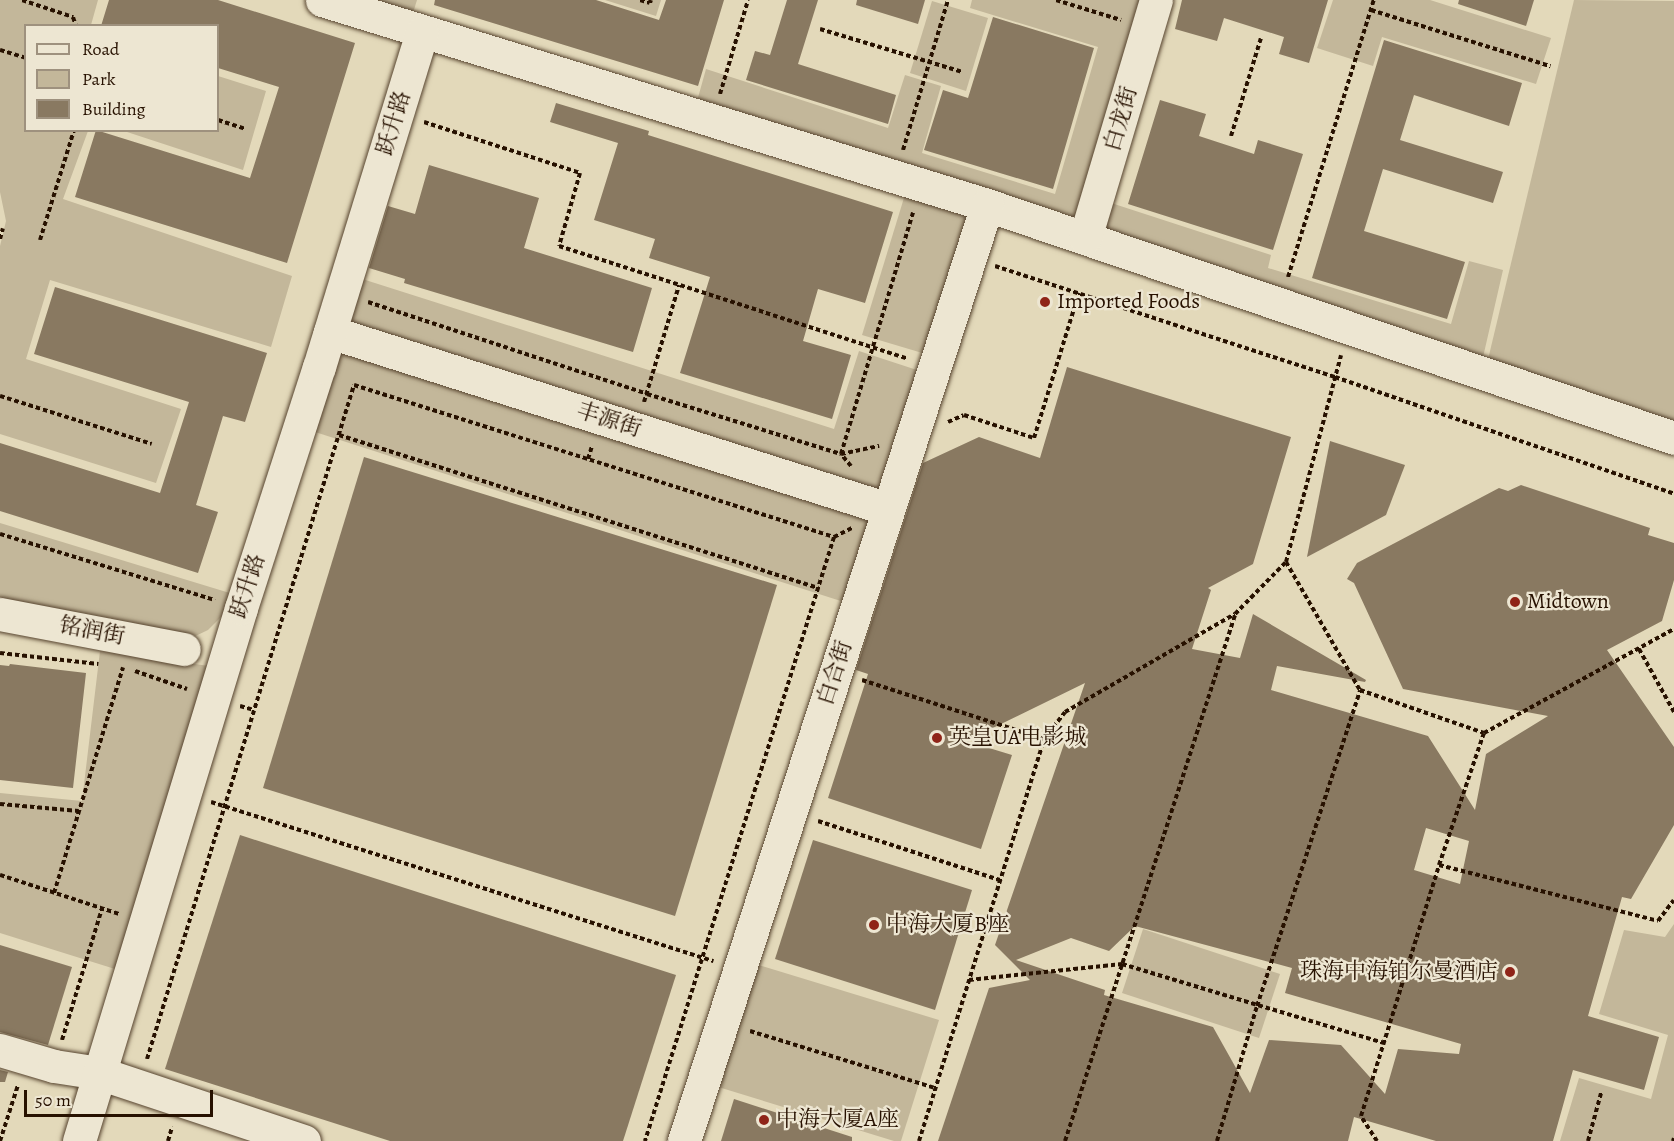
<!DOCTYPE html>
<html>
<head>
<meta charset="utf-8">
<style>
	body { margin:0 }
	#map { position:relative; width:1674px; height:1141px; overflow:hidden; background:#e3d9ba; font-family:Alegreya,"Noto Serif SC",serif }
	div>[style] { position:absolute }
	[style*='--x'] { left:calc(var(--x)*1px); top:calc(var(--y)*1px); width:calc(var(--w)*1px); rotate:calc(var(--a)*1deg) }
	.green>* { inset:0; background:#c3b79a }
	.building>* { inset:0; background:#897961 }
	.path>* { height:4px; margin-top:-2px; transform-origin:0; background:repeating-linear-gradient(90deg,#271100 0 4.5px,transparent 0 7.5px) }
	.roads { filter:drop-shadow(0 0 2px #56432e) drop-shadow(0 0 2px #56432e) }
	.minor>* { height:33px; margin:-16.5px; padding:0 16.5px; transform-origin:16.5px; border-radius:16.5px; background:#ede6d2 }
	.dots>* { width:16px; height:16px; translate:-50% -50%; box-sizing:border-box; border:3px solid #ede6d2; border-radius:50% }
	span { translate:-50% -50%; white-space:nowrap; text-align:center; line-height:1.15; -webkit-text-stroke:4.5px #ede6d2; paint-order:stroke }
	.street-label { font-size:22px; color:#271100 }
	.poi-label { font-size:22px; color:#271100 }
	.left { translate:0 -50%; text-align:left }
	.right { translate:-100% -50%; text-align:right }
	.legend { position:absolute; left:24px; top:24px; width:195px; height:108px; box-sizing:border-box; background:#ede6d2; border:2px solid #9e917e; margin:0; padding:8px 10px; list-style:none; font-size:18px; color:#271100 }
	.legend li { display:flex; align-items:center; gap:12px; height:30px }
	.legend b { width:30px; border:2px solid #9e917e }
	.scale { position:absolute; left:24px; top:1090px; width:189px; height:27px; box-sizing:border-box; border:3px solid #271100; border-top:0; padding-left:8px; font-size:18px; line-height:21px; white-space:nowrap; color:#271100; -webkit-text-stroke:4px #ede6d2; paint-order:stroke }
</style>
</head>
<body>
<div id="map">
	<div class="green">
		<div style="clip-path:polygon(0 0,98px 0,91px 25px,26px 26px,26px 130px,88px 131px,63px 199px,292px 276px,271px 347px,50px 280px,26px 359px,181px 409px,156px 483px,0 434px,0 246px,6px 221px,0 192px)"></div>
		<div style="clip-path:polygon(351px 0,417px 0,411px 19px)"></div>
		<div style="clip-path:polygon(605px 0,661px 0,656px 16px)"></div>
		<div style="clip-path:polygon(972px 0,1150px 0,1082px 229px,694px 112px,706px 69px,888px 128px,905px 75px,941px 86px,922px 153px,1055px 194px,1098px 47px,970px 8px)"></div>
		<div style="clip-path:polygon(1333px 0,1430px 0,1551px 38px,1536px 84px,1382px 37px,1373px 66px,1317px 48px)"></div>
		<div style="clip-path:polygon(1574px 0,1674px 1px,1674px 435px,1485px 372px)"></div>
		<div style="clip-path:polygon(932px 1px,988px 18px,966px 91px,910px 73px)"></div>
		<div style="clip-path:polygon(218px 76px,266px 91px,243px 170px,124px 131px,218px 130px)"></div>
		<div style="clip-path:polygon(907px 188px,973px 209px,929px 355px,862px 335px)"></div>
		<div style="clip-path:polygon(1105px 201px,1271px 255px,1268px 268px,1451px 324px,1469px 261px,1503px 270px,1481px 366px,1094px 235px)"></div>
		<div style="clip-path:polygon(356px 277px,834px 429px,859px 351px,923px 372px,882px 498px,342px 323px)"></div>
		<div style="clip-path:polygon(340px 343px,875px 515px,847px 603px,312px 431px)"></div>
		<div style="clip-path:polygon(0 523px,233px 594px,232px 606px,208px 630px,185px 641px,0 606px)"></div>
		<div style="clip-path:polygon(100px 651px,209px 666px,115px 969px,0 933px,0 793px,82px 801px)"></div>
		<div style="clip-path:polygon(1674px 924px,1674px 1141px,1560px 1141px,1579px 1078px,1651px 1099px,1668px 1035px,1599px 1014px,1624px 930px,1665px 937px)"></div>
		<div style="clip-path:polygon(1143px 929px,1280px 974px,1259px 1038px,1122px 993px)"></div>
		<div style="clip-path:polygon(752px 963px,939px 1020px,901px 1141px,894px 1141px,715px 1086px)"></div>
	</div>
	<div class="building">
		<div style="clip-path:polygon(109px 0,218px 0,355px 43px,287px 263px,75px 197px,96px 130px,250px 178px,279px 87px,218px 68px,218px 26px,101px 26px)"></div>
		<div style="clip-path:polygon(435px 0,596px 0,659px 20px,666px 0,724px 0,698px 86px,434px 5px)"></div>
		<div style="clip-path:polygon(787px 0,818px 0,798px 64px,896px 95px,888px 124px,746px 80px,755px 51px,770px 55px)"></div>
		<div style="clip-path:polygon(857px 0,925px 0,918px 24px,856px 5px)"></div>
		<div style="clip-path:polygon(1182px 0,1328px 0,1309px 63px,1279px 54px,1284px 37px,1224px 18px,1217px 41px,1175px 29px)"></div>
		<div style="clip-path:polygon(1459px 0,1534px 0,1526px 26px,1458px 4px)"></div>
		<div style="clip-path:polygon(993px 17px,1094px 48px,1053px 189px,924px 150px,943px 90px,968px 98px)"></div>
		<div style="clip-path:polygon(1384px 40px,1522px 83px,1509px 126px,1414px 95px,1400px 140px,1503px 172px,1493px 203px,1383px 169px,1364px 231px,1465px 262px,1447px 319px,1312px 278px)"></div>
		<div style="clip-path:polygon(1160px 100px,1206px 114px,1199px 136px,1254px 154px,1258px 140px,1303px 154px,1273px 250px,1128px 204px)"></div>
		<div style="clip-path:polygon(556px 103px,649px 131px,648px 135px,893px 212px,865px 303px,818px 289px,803px 341px,851px 355px,832px 419px,680px 373px,710px 277px,649px 258px,655px 239px,594px 220px,618px 143px,550px 122px)"></div>
		<div style="clip-path:polygon(429px 165px,539px 198px,524px 248px,652px 288px,633px 352px,404px 283px,405px 279px,369px 268px,388px 206px,415px 214px)"></div>
		<div style="clip-path:polygon(55px 287px,267px 353px,245px 422px,223px 416px,196px 505px,218px 512px,198px 573px,0 511px,0 443px,160px 493px,189px 402px,34px 354px)"></div>
		<div style="clip-path:polygon(evenodd,1067px 367px,1291px 437px,1253px 564px,1208px 588px,1211px 590px,1192px 649px,1240px 658px,1253px 614px,1366px 680px,1365px 682px,1277px 666px,1271px 690px,1428px 736px,1475px 810px,1486px 754px,1548px 716px,1403px 689px,1354px 583px,1347px 579px,1357px 563px,1499px 488px,1508px 491px,1521px 485px,1650px 528px,1648px 535px,1674px 543px,1674px 580px,1662px 621px,1607px 650px,1674px 747px,1674px 825px,1631px 899px,1622px 897px,1588px 1016px,1659px 1037px,1644px 1090px,1573px 1070px,1553px 1141px,1436px 1141px,1354px 1117px,1348px 1141px,938px 1141px,989px 988px,1030px 980px,995px 945px,1085px 683px,966px 741px,1012px 755px,981px 849px,828px 798px,868px 674px,856px 670px,923px 463px,979px 437px,1040px 458px,1067px 367px,1426px 828px,1469px 841px,1460px 884px,1414px 870px,1426px 828px,1067px 367px,1135px 926px,1292px 968px,1285px 993px,1461px 1044px,1459px 1054px,1398px 1049px,1385px 1094px,1341px 1045px,1269px 1040px,1250px 1093px,1213px 1027px,1104px 995px,1105px 990px,1016px 960px,1071px 938px,1109px 951px,1135px 926px)"></div>
		<div style="clip-path:polygon(1330px 441px,1405px 465px,1386px 515px,1307px 557px)"></div>
		<div style="clip-path:polygon(364px 457px,777px 585px,675px 916px,263px 788px)"></div>
		<div style="clip-path:polygon(10px 664px,86px 673px,73px 788px,0 780px,0 665px,9px 666px)"></div>
		<div style="clip-path:polygon(240px 835px,676px 975px,623px 1141px,390px 1141px,165px 1069px)"></div>
		<div style="clip-path:polygon(813px 840px,972px 890px,935px 1010px,775px 959px)"></div>
		<div style="clip-path:polygon(0 945px,72px 967px,48px 1045px,0 1032px)"></div>
		<div style="clip-path:polygon(0 1070px,8px 1072px,5px 1082px,0 1082px)"></div>
		<div style="clip-path:polygon(734px 1099px,852px 1137px,852px 1141px,721px 1141px)"></div>
	</div>
	<div class="path">
		<div style="--x:22;--y:0;--w:54;--a:18.4"></div>
		<div style="--x:73;--y:17;--w:9;--a:72"></div>
		<div style="--x:640;--y:0;--w:10;--a:17"></div>
		<div style="--x:650;--y:3;--w:3;--a:-72"></div>
		<div style="--x:1056;--y:0;--w:68;--a:17.1"></div>
		<div style="--x:1371;--y:10;--w:188;--a:17.4"></div>
		<div style="--x:820;--y:29;--w:148;--a:16.8"></div>
		<div style="--x:0;--y:50;--w:27;--a:17"></div>
		<div style="--x:720;--y:94;--w:98;--a:-73.4"></div>
		<div style="--x:218;--y:120;--w:28;--a:18"></div>
		<div style="--x:424;--y:122;--w:164;--a:18.1"></div>
		<div style="--x:580;--y:173;--w:76;--a:106"></div>
		<div style="--x:559;--y:246;--w:367;--a:17.9"></div>
		<div style="--x:1231;--y:136;--w:102;--a:-73"></div>
		<div style="--x:903;--y:150;--w:157;--a:-73.3"></div>
		<div style="--x:0;--y:239;--w:11;--a:-75"></div>
		<div style="--x:40;--y:240;--w:115;--a:-72.8"></div>
		<div style="--x:995;--y:266;--w:358;--a:18.1"></div>
		<div style="--x:1335;--y:377;--w:359;--a:19"></div>
		<div style="--x:1288;--y:277;--w:290;--a:-72.8"></div>
		<div style="--x:368;--y:302;--w:294;--a:18.2"></div>
		<div style="--x:647;--y:394;--w:203;--a:17.2"></div>
		<div style="--x:841;--y:454;--w:252;--a:-73.4"></div>
		<div style="--x:0;--y:396;--w:159;--a:17.5"></div>
		<div style="--x:644;--y:402;--w:122;--a:-73.3"></div>
		<div style="--x:948;--y:422;--w:17;--a:-24"></div>
		<div style="--x:964;--y:415;--w:74;--a:18.2"></div>
		<div style="--x:1034;--y:438;--w:152;--a:-72.8"></div>
		<div style="--x:339;--y:435;--w:503;--a:17.71"></div>
		<div style="--x:588;--y:459;--w:14;--a:-73"></div>
		<div style="--x:851;--y:466;--w:16;--a:-130"></div>
		<div style="--x:841;--y:454;--w:39;--a:-12"></div>
		<div style="--x:0;--y:534;--w:225;--a:17.1"></div>
		<div style="--x:834;--y:537;--w:20;--a:-27"></div>
		<div style="--x:1286;--y:562;--w:148;--a:60"></div>
		<div style="--x:1360;--y:690;--w:131;--a:19.1"></div>
		<div style="--x:1484;--y:733;--w:217;--a:-28.7"></div>
		<div style="--x:1639;--y:649;--w:72;--a:60.9"></div>
		<div style="--x:0;--y:653;--w:99;--a:6.4"></div>
		<div style="--x:135;--y:671;--w:55;--a:19.1"></div>
		<div style="--x:862;--y:680;--w:191;--a:18"></div>
		<div style="--x:240;--y:706;--w:15;--a:16"></div>
		<div style="--x:211;--y:802;--w:527;--a:17.57"></div>
		<div style="--x:0;--y:804;--w:79;--a:5.1"></div>
		<div style="--x:818;--y:821;--w:191;--a:18"></div>
		<div style="--x:1439;--y:865;--w:226;--a:14.3"></div>
		<div style="--x:1658;--y:921;--w:26;--a:-53"></div>
		<div style="--x:0;--y:875;--w:125;--a:18.1"></div>
		<div style="--x:54;--y:893;--w:236;--a:-73"></div>
		<div style="--x:969;--y:980;--w:154;--a:-6"></div>
		<div style="--x:1122;--y:964;--w:274;--a:16.8"></div>
		<div style="--x:750;--y:1031;--w:194;--a:17.1"></div>
		<div style="--x:62;--y:1040;--w:138;--a:-73.1"></div>
		<div style="--x:147;--y:1059;--w:705;--a:-72.93"></div>
		<div style="--x:354;--y:385;--w:503;--a:17.57"></div>
		<div style="--x:834;--y:537;--w:633;--a:107.38"></div>
		<div style="--x:0;--y:1141;--w:59;--a:-72.2"></div>
		<div style="--x:168;--y:1141;--w:15;--a:-74"></div>
		<div style="--x:919;--y:1141;--w:421;--a:-72.7"></div>
		<div style="--x:1044;--y:739;--w:34;--a:-52"></div>
		<div style="--x:1065;--y:712;--w:196;--a:-30"></div>
		<div style="--x:1235;--y:614;--w:73;--a:-45.6"></div>
		<div style="--x:1286;--y:562;--w:214;--a:-75.1"></div>
		<div style="--x:1065;--y:1141;--w:553;--a:-72.09"></div>
		<div style="--x:1217;--y:1141;--w:141;--a:-73.5"></div>
		<div style="--x:1257;--y:1006;--w:332;--a:-71.9"></div>
		<div style="--x:1377;--y:1141;--w:30;--a:-123"></div>
		<div style="--x:1361;--y:1116;--w:263;--a:-72.7"></div>
		<div style="--x:1439;--y:865;--w:139;--a:-71.2"></div>
		<div style="--x:1588;--y:1141;--w:50;--a:-74.8"></div>
		<div style="--x:1673;--y:1141;--w:3;--a:-72"></div>
	</div>
	<div class="roads">
		<div class="minor">
			<div style="--x:322;--y:0;--w:696;--a:17.13"></div>
			<div style="--x:987;--y:205;--w:725;--a:18.73"></div>
			<div style="--x:1085;--y:238;--w:248;--a:-73.4"></div>
			<div style="--x:330;--y:332;--w:585;--a:17.6"></div>
			<div style="--x:0;--y:614;--w:187;--a:10.8"></div>
			<div style="--x:0;--y:1050;--w:56;--a:16.5"></div>
			<div style="--x:54;--y:1066;--w:46;--a:8.8"></div>
			<div style="--x:99;--y:1073;--w:216;--a:18.4"></div>
			<div style="--x:79;--y:1141;--w:557;--a:-73.09"></div>
			<div style="--x:241;--y:608;--w:253;--a:-72.1"></div>
			<div style="--x:319;--y:367;--w:350;--a:-72.9"></div>
			<div style="--x:684;--y:1141;--w:984;--a:-72.06"></div>
		</div>
	</div>
	<div class="dots">
		<div style="left:1045px;top:302px;background:#8f2418"></div>
		<div style="left:1515px;top:602px;background:#8f2418"></div>
		<div style="left:937px;top:738px;background:#8f2418"></div>
		<div style="left:874px;top:925px;background:#8f2418"></div>
		<div style="left:1510px;top:972px;background:#8f2418"></div>
		<div style="left:764px;top:1120px;background:#8f2418"></div>
	</div>
	<div class="street-label">
		<span style="left:1121px;top:119px;rotate:-74deg">白龙街</span>
		<span style="left:394px;top:123px;rotate:-73deg">跃升路</span>
		<span style="left:609px;top:420px;rotate:18deg">丰源街</span>
		<span style="left:248px;top:586px;rotate:-72deg">跃升路</span>
		<span style="left:92px;top:631px;rotate:11deg">铭润街</span>
		<span style="left:835px;top:673px;rotate:-72deg">白合街</span>
	</div>
	<div class="poi-label">
		<span class="left" style="left:1057px;top:302px">Imported Foods</span>
		<span class="left" style="left:1527px;top:602px">Midtown</span>
		<span class="left" style="left:949px;top:738px">英皇UA电影城</span>
		<span class="left" style="left:886px;top:925px">中海大厦B座</span>
		<span class="right" style="left:1498px;top:972px">珠海中海铂尔曼酒店</span>
		<span class="left" style="left:776px;top:1120px">中海大厦A座</span>
	</div>
	<ul class="legend">
	<li><b style="height:8px;background:#ede6d2"></b>Road</li>
	<li><b style="height:16px;background:#c3b79a"></b>Park</li>
	<li><b style="height:16px;background:#897961"></b>Building</li>
	</ul>
	<div class="scale">50 m</div>
</div>
</body>
</html>
